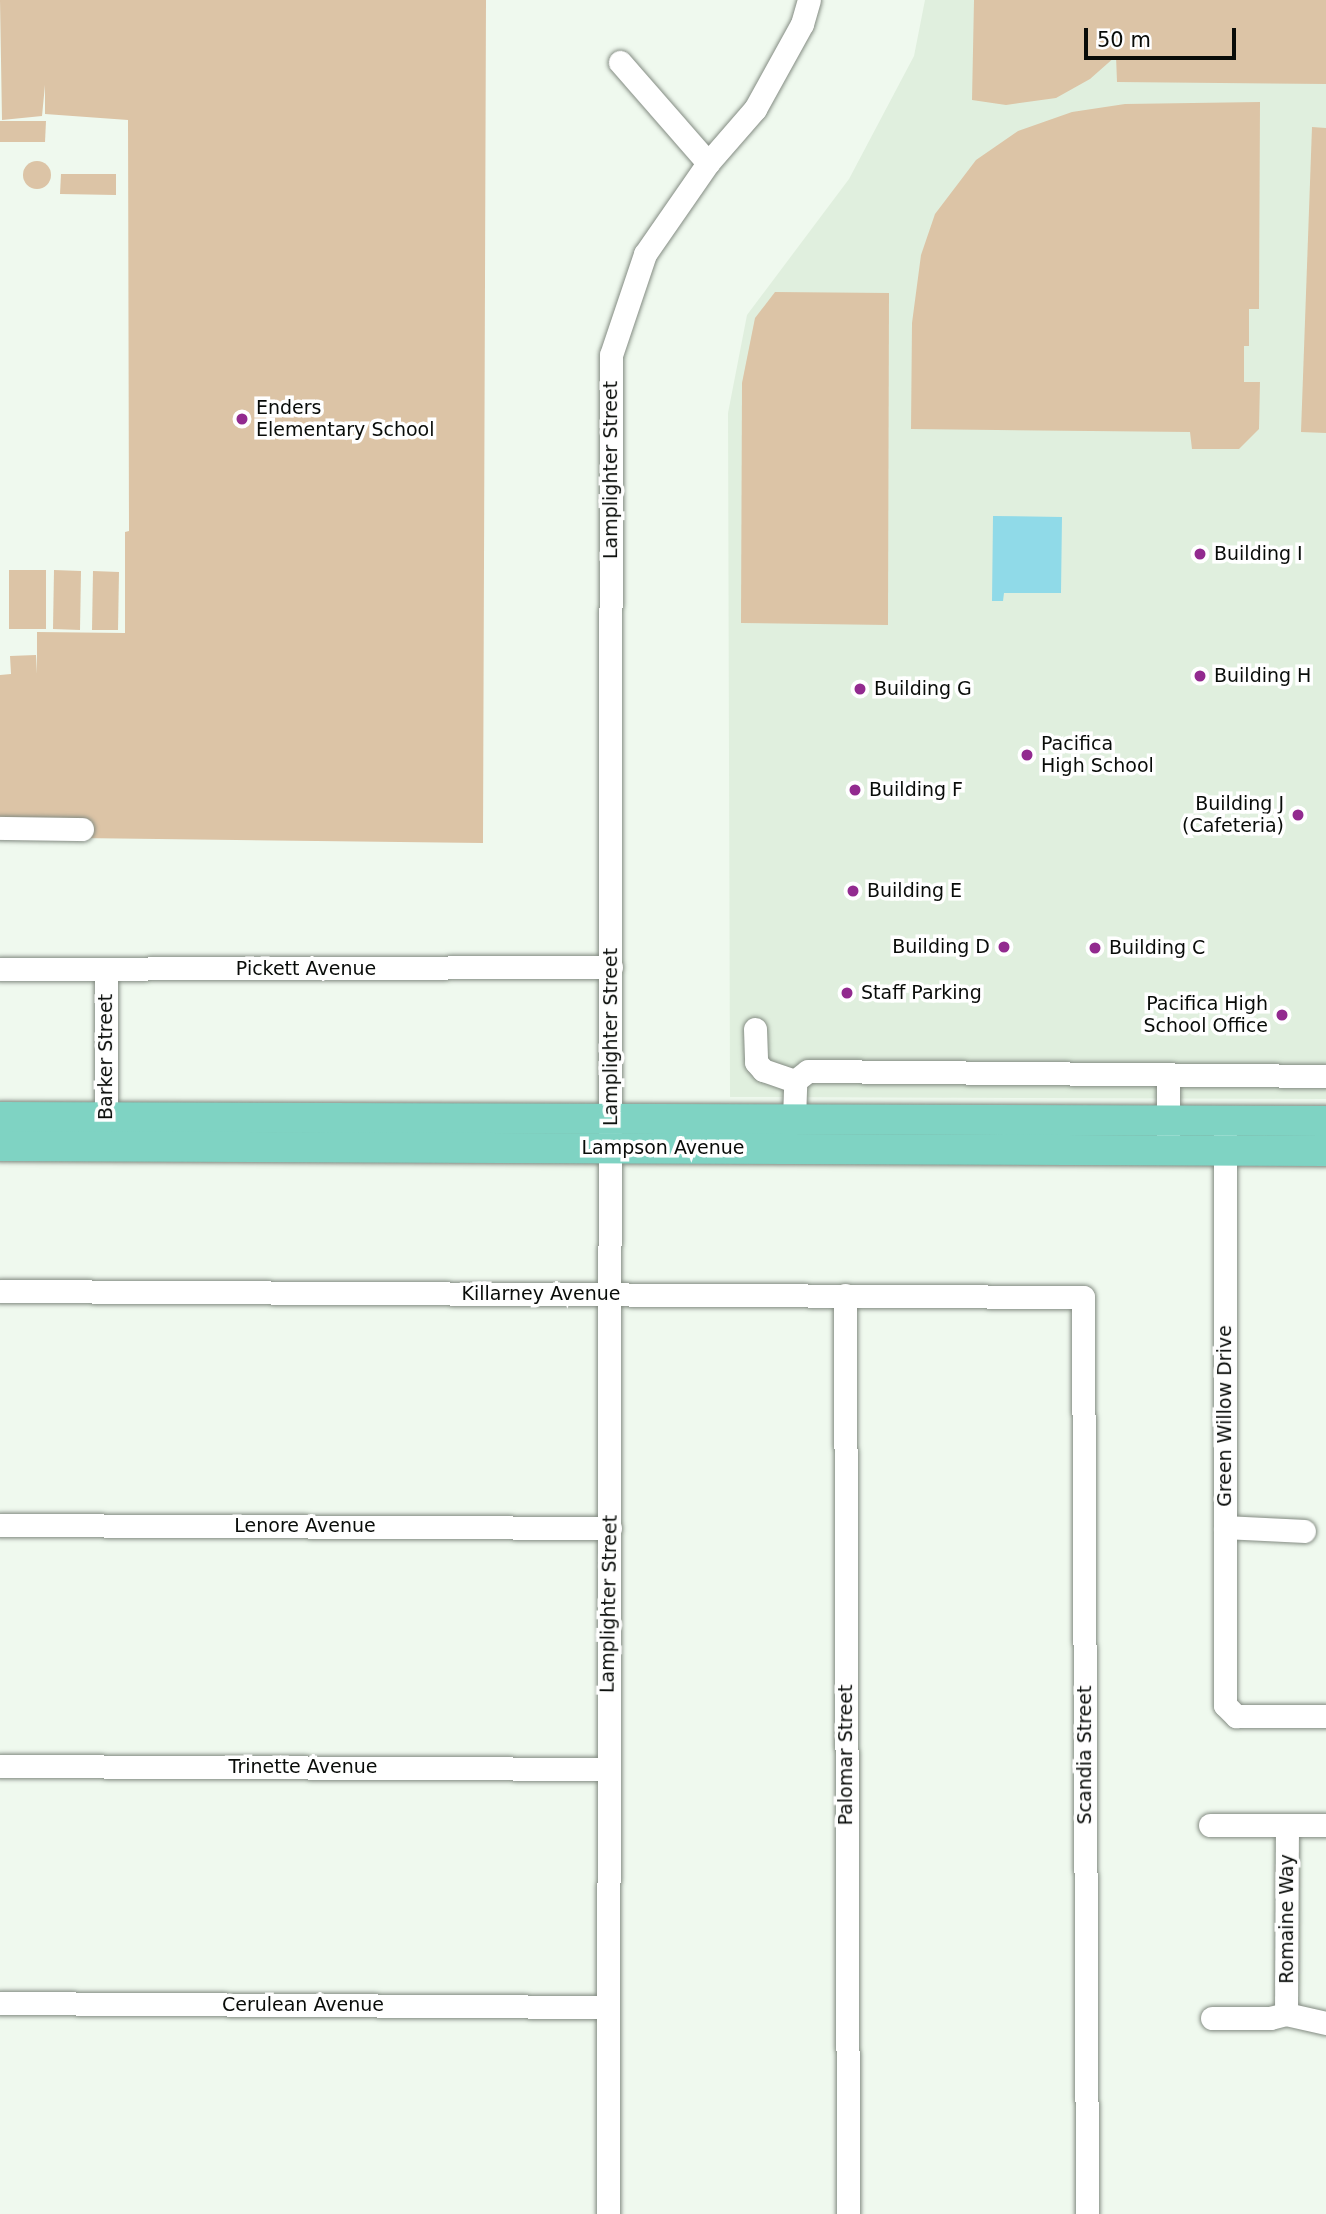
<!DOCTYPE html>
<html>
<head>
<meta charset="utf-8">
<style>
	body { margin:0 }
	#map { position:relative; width:1326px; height:2214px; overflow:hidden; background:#eff9ee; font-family:"DejaVu Sans",sans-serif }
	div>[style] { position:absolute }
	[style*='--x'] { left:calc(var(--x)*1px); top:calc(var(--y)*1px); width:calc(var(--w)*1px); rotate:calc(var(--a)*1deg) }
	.built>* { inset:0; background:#e0efde }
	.green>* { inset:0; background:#dcc4a6 }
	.round { border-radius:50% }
	.water>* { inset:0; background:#90dae8 }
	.roads { filter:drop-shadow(0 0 2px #838b82) drop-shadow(0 0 2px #838b82) }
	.minor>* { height:23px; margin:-11.5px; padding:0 11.5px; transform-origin:11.5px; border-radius:11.5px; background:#fff }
	.major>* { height:30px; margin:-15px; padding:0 15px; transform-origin:15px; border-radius:15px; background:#7fd3c3 }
	.dots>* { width:19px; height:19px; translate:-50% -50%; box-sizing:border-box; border:4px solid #fff; border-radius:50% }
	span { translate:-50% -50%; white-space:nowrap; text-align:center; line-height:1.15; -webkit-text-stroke:7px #fff; paint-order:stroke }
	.poi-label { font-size:19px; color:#090c09 }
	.left { translate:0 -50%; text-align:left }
	.right { translate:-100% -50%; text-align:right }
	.street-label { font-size:19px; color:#090c09 }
	.scale { position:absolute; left:1084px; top:28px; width:152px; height:32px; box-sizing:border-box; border:4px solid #090c09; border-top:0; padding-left:9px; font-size:21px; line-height:24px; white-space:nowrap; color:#090c09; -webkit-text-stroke:5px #fff; paint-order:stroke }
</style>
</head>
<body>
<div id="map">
	<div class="built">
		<div style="clip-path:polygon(925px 0,1326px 0,1326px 1099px,730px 1097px,728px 413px,747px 315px,849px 179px,914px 56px)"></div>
	</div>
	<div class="green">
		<div style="clip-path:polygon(0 0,486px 0,483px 843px,0 837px,0 675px,11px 674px,10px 656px,36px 655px,37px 674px,37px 632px,125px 633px,125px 532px,129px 531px,128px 120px,45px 114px,45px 85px,42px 116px,2px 120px)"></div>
		<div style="clip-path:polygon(974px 0,1326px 0,1326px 84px,1117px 82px,1116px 56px,1090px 79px,1056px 98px,1006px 105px,972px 100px)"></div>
		<div style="clip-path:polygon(1260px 102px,1259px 309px,1249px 309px,1249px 346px,1244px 346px,1244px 382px,1260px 382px,1259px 429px,1239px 449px,1192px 449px,1190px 432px,911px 429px,912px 323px,921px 255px,935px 214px,976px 160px,1018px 131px,1072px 112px,1125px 104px)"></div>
		<div style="clip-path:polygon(0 121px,46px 121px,45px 142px,0 142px)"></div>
		<div style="clip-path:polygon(1312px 127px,1326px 128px,1326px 433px,1301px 432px)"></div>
		<div class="round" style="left:23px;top:161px;width:28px;height:28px"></div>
		<div style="clip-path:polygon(61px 174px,116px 174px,116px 195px,60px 194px)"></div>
		<div style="clip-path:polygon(775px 292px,889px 293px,888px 625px,741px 623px,742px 383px,755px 318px)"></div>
		<div style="clip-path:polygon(9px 570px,46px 570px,46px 629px,9px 629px)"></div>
		<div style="clip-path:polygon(54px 570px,81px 571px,80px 630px,53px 629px)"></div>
		<div style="clip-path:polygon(93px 571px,119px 572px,118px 630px,92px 630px)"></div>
	</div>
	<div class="water">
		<div style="clip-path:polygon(993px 516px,1062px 517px,1061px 593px,1004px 593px,1003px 601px,992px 601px)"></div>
	</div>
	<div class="roads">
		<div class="minor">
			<div style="--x:620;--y:62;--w:134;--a:48.9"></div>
			<div style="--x:0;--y:828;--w:82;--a:0.7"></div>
			<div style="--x:0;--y:969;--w:611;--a:-0.19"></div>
			<div style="--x:755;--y:1029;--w:33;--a:88"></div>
			<div style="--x:756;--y:1062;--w:11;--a:49"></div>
			<div style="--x:763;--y:1070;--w:34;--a:19"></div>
			<div style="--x:1168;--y:1074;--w:63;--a:90"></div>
			<div style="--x:794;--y:1119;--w:38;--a:-88"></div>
			<div style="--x:795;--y:1081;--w:16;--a:-38"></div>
			<div style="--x:808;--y:1071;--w:518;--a:0.55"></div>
			<div style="--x:106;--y:1134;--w:165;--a:-90"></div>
			<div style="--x:1225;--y:1136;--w:569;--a:90"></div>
			<div style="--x:1225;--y:1705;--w:16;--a:45"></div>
			<div style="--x:1236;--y:1716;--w:90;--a:0"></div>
			<div style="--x:0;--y:1291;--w:1083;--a:0.32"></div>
			<div style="--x:1083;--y:1297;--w:917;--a:89.75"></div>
			<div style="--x:845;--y:1295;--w:919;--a:89.81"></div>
			<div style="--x:0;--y:1525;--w:610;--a:0.28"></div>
			<div style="--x:1225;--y:1527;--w:79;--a:2.9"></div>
			<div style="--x:0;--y:1766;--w:606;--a:0.28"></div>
			<div style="--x:1210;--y:1825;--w:116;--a:0"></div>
			<div style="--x:0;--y:2003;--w:606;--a:0.38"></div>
			<div style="--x:1286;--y:2014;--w:189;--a:-89.7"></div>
			<div style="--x:1212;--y:2018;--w:58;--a:0"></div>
			<div style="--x:1270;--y:2018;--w:16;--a:-14"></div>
			<div style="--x:1286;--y:2014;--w:41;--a:12.7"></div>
			<div style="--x:608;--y:2214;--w:1859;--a:-89.91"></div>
			<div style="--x:611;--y:355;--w:107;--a:-71.4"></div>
			<div style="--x:645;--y:254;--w:111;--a:-55.3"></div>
			<div style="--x:708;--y:163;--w:72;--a:-49"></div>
			<div style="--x:755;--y:109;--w:97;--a:-61.1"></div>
			<div style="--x:802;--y:24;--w:25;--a:-74"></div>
		</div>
		<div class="major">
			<div style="--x:0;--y:1117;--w:1326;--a:0.17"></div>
			<div style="--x:0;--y:1146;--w:1326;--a:0.22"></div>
		</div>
	</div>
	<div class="dots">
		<div style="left:242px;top:419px;background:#922a8f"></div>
		<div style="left:1200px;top:554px;background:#922a8f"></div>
		<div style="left:1200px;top:676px;background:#922a8f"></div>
		<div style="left:860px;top:689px;background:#922a8f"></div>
		<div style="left:1027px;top:755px;background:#922a8f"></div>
		<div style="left:855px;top:790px;background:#922a8f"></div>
		<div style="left:1298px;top:815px;background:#922a8f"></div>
		<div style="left:853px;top:891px;background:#922a8f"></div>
		<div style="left:1004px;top:947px;background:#922a8f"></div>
		<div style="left:1095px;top:948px;background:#922a8f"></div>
		<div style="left:847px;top:993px;background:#922a8f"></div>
		<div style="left:1282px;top:1015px;background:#922a8f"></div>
	</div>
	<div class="poi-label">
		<span class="left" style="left:256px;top:419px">Enders<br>Elementary School</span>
		<span class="left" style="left:1214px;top:554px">Building I</span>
		<span class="left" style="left:1214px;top:676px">Building H</span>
		<span class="left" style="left:874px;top:689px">Building G</span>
		<span class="left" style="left:1041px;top:755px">Pacifica<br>High School</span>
		<span class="left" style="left:869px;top:790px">Building F</span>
		<span class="right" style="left:1284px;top:815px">Building J<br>(Cafeteria)</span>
		<span class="left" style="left:867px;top:891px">Building E</span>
		<span class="right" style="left:990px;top:947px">Building D</span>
		<span class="left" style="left:1109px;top:948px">Building C</span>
		<span class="left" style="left:861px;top:993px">Staff Parking</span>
		<span class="right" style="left:1268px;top:1015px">Pacifica High<br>School Office</span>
	</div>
	<div class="street-label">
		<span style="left:611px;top:470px;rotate:-90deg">Lamplighter Street</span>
		<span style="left:306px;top:969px">Pickett Avenue</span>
		<span style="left:611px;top:1037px;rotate:-90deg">Lamplighter Street</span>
		<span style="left:106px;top:1057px;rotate:-90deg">Barker Street</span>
		<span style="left:663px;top:1148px">Lampson Avenue</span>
		<span style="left:541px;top:1294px">Killarney Avenue</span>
		<span style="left:1225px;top:1416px;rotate:-90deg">Green Willow Drive</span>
		<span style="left:305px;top:1526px">Lenore Avenue</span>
		<span style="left:609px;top:1604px;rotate:-89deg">Lamplighter Street</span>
		<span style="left:846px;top:1755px;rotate:-90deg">Palomar Street</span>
		<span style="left:1085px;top:1755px;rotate:-90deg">Scandia Street</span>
		<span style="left:303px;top:1767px">Trinette Avenue</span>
		<span style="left:1287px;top:1919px;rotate:-90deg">Romaine Way</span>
		<span style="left:303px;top:2005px">Cerulean Avenue</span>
	</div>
	<div class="scale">50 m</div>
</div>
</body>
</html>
